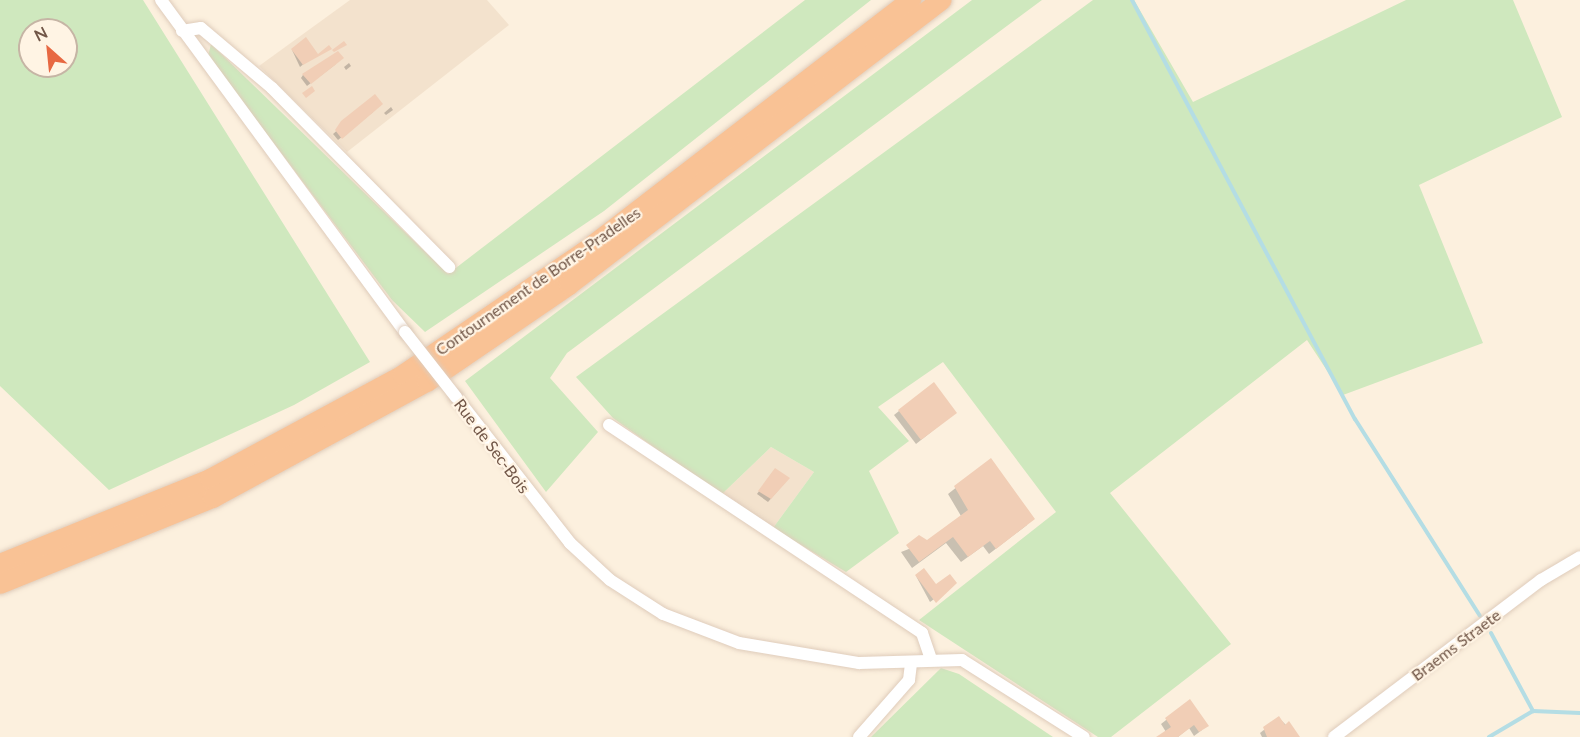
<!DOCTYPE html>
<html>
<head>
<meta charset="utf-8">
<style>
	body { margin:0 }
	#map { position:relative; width:1580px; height:737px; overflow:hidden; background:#fcf0de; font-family:Lato,sans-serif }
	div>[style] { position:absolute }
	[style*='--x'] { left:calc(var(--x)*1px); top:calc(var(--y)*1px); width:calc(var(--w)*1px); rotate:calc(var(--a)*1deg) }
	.residential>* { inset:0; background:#f3e2cd }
	.green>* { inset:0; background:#cfe8be }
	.shadow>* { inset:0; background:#0003 }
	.stream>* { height:4px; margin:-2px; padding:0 2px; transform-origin:2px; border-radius:2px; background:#b4dde4 }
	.building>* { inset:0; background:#f1ceb6 }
	.roads { filter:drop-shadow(0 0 2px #dfccbb) drop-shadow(0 0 2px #dfccbb) }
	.minor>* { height:12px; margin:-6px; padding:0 6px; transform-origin:6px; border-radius:6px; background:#fff }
	.trunk>* { height:20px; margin:-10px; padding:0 10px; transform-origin:10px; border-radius:10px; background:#f9c295 }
	.bridges { filter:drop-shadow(0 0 2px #dfccbb) drop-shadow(0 0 2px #dfccbb) }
	.minor-bridge>* { height:12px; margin:-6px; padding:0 6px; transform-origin:6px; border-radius:6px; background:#fff }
	span { translate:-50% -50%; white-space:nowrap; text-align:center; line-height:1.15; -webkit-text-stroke:4.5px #fff4e4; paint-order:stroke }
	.street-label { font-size:16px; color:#715647 }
	.north { position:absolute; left:18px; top:18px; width:60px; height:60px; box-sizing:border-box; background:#fff4e4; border:2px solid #c6b5a5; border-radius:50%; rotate:333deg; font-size:16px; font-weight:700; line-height:24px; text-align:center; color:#715647 }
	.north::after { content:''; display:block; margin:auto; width:21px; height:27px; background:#e76842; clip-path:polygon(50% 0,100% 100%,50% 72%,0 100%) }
</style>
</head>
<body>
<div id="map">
	<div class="residential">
		<div style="clip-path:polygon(350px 0,487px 0,509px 25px,347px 152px,259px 66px)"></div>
		<div style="clip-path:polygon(771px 447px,814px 472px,773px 528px,721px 495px)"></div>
	</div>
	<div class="green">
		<div style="clip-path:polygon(evenodd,0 0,143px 0,370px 362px,294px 405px,109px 490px,0 386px,0 0,30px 30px,66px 30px,66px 66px,30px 66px,30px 30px)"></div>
		<div style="clip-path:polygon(805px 0,871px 0,604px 211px,425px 332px,392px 300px,208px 56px,211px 44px,448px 274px)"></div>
		<div style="clip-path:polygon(972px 0,1042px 0,567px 353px,550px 378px,598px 432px,546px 492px,465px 381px)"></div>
		<div style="clip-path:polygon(1093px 0,1134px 0,1193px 102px,1406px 0,1513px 0,1562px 117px,1419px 185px,1483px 343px,1343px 395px,1307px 340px,1110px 493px,1231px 644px,1111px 737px,1098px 737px,919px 620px,1056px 512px,943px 362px,878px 407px,909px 441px,869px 471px,899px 533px,846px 572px,773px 528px,814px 472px,771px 447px,721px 495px,613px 418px,576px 377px)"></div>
		<div style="clip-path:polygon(941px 668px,959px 674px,1053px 737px,871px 737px)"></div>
	</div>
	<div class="shadow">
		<div style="clip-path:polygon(292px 50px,313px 56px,300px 67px)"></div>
		<div style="clip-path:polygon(349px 63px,351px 66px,346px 70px,344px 67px)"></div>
		<div style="clip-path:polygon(336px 64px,307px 86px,301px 78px,303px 75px)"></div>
		<div style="clip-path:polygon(370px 102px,373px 112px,338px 140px,333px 134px)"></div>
		<div style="clip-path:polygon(391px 107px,393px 110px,386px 115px,384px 113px)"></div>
		<div style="clip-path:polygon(899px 411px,950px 417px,916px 444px,894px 415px)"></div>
		<div style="clip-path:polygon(991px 460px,1027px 525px,989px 554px,983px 546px,961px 562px,946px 543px,912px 568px,901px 552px,927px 542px,961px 516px,948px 494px)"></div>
		<div style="clip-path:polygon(772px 473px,788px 479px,768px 502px,757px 494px)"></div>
		<div style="clip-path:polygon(916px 576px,947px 590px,930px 602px)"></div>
		<div style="clip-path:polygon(1189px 702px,1202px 730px,1194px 736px,1189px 728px,1178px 737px,1159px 737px,1166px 732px,1161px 724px)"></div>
		<div style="clip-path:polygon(1279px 718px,1298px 737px,1262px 737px,1260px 733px)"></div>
	</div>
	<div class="stream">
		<div style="--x:1132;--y:0;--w:475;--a:62"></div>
		<div style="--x:1355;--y:419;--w:233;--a:57.6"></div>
		<div style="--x:1491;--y:633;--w:89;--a:61.7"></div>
		<div style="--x:1489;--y:737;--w:51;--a:-30.6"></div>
		<div style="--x:1533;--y:711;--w:47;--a:2.4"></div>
	</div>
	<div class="building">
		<div style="clip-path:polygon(306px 37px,318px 54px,329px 45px,332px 49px,303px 65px,291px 49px)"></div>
		<div style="clip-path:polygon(344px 41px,347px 45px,334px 52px,332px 50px)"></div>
		<div style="clip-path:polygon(338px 51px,344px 58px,311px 84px,302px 74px)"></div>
		<div style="clip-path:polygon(312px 86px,315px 91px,306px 98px,302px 93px)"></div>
		<div style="clip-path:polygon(375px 94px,383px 104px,342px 139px,335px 130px,341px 121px)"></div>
		<div style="clip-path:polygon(934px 382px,957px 413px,921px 440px,898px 410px)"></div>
		<div style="clip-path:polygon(991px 458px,1035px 519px,996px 549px,990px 541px,968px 557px,953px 537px,919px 562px,906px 545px,919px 535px,927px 540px,968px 510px,954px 486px)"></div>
		<div style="clip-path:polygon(775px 468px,790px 478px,771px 499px,758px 491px)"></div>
		<div style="clip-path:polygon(924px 568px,936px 584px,950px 574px,957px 583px,936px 603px,915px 575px)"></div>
		<div style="clip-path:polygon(1190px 699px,1209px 726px,1199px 732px,1194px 725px,1178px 737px,1156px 737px,1171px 727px,1165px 718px)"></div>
		<div style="clip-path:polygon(1279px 716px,1285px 725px,1289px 721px,1300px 737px,1267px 737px,1263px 727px)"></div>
	</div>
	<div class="roads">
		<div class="minor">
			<div style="--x:161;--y:0;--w:412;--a:53.7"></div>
			<div style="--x:182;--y:31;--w:19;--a:-9"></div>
			<div style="--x:201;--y:28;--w:93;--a:40.2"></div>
			<div style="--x:272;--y:88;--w:252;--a:45.3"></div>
			<div style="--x:456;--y:397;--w:185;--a:52"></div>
			<div style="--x:570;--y:543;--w:54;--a:42.8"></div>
			<div style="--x:610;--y:580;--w:63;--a:32.7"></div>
			<div style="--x:663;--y:614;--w:81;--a:20.9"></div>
			<div style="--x:739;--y:643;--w:122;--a:9.5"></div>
			<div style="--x:859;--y:663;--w:103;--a:-1.7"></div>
			<div style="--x:962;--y:660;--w:144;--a:32.3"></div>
			<div style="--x:609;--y:425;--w:376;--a:33.6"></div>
			<div style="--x:922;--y:633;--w:28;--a:71"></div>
			<div style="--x:859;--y:737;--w:76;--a:-48.7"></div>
			<div style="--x:909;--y:680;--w:16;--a:-83"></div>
			<div style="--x:1334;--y:737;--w:260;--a:-37.2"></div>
			<div style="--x:1541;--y:580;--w:45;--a:-30.5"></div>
		</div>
		<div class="trunk">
			<div style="--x:0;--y:564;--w:227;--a:-22"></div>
			<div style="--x:210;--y:479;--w:219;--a:-28.3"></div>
			<div style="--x:403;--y:375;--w:219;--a:-34.2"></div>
			<div style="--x:584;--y:252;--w:413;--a:-37.6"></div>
			<div style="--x:0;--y:584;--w:230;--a:-22"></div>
			<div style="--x:213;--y:498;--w:243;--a:-28.5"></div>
			<div style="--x:427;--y:382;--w:172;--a:-34.3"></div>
			<div style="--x:569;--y:285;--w:469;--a:-37.4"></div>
		</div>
	</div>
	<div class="bridges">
		<div class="minor-bridge">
			<div style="--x:405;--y:332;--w:83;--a:51.9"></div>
		</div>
	</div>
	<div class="street-label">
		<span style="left:538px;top:281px;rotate:-35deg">Contournement de Borre-Pradelles</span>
		<span style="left:492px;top:446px;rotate:53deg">Rue de Sec-Bois</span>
		<span style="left:1456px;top:645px;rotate:-37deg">Braems Straete</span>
	</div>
	<div class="north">N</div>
</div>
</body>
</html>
